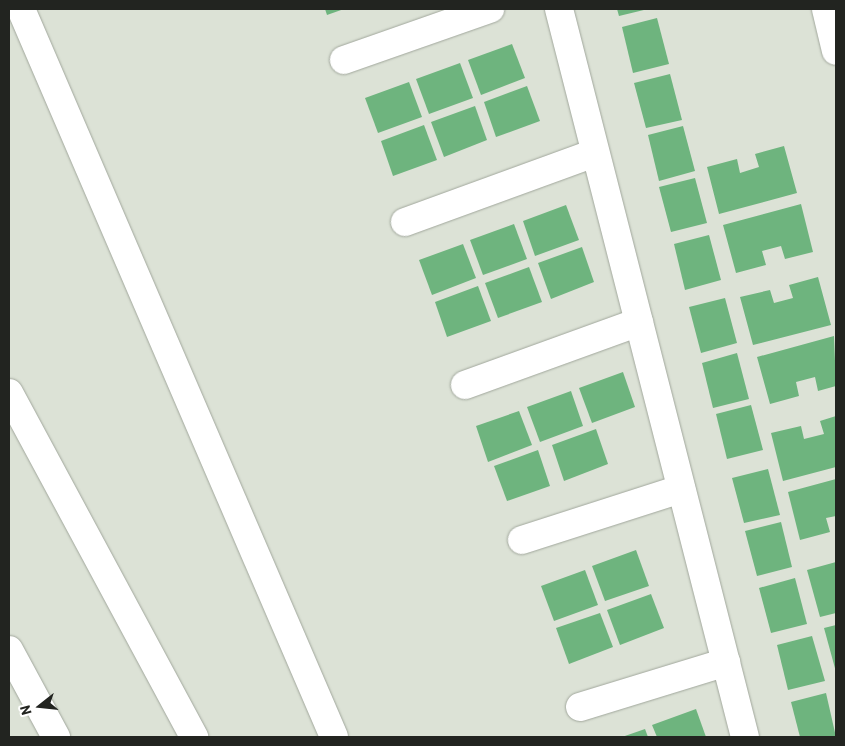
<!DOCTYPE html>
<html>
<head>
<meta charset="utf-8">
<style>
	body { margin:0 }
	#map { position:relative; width:845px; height:746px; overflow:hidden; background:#dce2d6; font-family:Barlow,sans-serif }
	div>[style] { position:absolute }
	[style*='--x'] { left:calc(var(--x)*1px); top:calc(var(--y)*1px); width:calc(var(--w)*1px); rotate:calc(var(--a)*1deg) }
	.building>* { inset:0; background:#6eb47e }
	.roads { filter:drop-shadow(0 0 1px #a1a79c) drop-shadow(0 0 1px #a1a79c) }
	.minor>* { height:28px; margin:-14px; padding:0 14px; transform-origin:14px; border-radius:14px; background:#fff }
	span { translate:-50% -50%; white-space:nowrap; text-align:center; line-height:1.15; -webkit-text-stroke:4px #fff; paint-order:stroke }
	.frame { position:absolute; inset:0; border:10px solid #222420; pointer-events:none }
	.north { position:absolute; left:15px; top:681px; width:50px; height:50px; -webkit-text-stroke:4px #fff; paint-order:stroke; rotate:254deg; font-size:14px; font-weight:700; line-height:20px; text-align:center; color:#222420 }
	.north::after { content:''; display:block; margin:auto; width:18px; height:22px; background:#222420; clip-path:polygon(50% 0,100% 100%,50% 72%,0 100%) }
</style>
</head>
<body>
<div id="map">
	<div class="building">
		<div style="clip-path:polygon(325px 9px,344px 9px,327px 15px)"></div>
		<div style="clip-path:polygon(617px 9px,648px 9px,619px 16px)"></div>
		<div style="clip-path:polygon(657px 18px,669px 64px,633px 73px,622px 27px)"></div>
		<div style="clip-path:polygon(512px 44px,525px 78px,481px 95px,468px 60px)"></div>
		<div style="clip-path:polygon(460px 63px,473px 98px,429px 114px,416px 79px)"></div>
		<div style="clip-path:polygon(670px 74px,682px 120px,646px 128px,634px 83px)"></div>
		<div style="clip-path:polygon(409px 82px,422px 117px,378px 133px,365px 98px)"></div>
		<div style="clip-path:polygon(527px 86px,540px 121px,496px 137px,484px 102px)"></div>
		<div style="clip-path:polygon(475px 106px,487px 140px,444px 157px,431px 122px)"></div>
		<div style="clip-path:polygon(424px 125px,437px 160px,393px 176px,381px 141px)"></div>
		<div style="clip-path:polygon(683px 126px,695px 171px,659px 181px,648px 135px)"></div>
		<div style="clip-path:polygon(784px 146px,797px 193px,719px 214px,707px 167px,737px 159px,740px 173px,759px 167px,755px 154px)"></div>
		<div style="clip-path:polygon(695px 178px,707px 223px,671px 232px,659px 187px)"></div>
		<div style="clip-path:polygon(801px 204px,813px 252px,785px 259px,781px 246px,762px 251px,766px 265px,736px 273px,723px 225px)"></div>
		<div style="clip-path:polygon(566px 205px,579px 240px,535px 256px,523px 221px)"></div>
		<div style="clip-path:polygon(514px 224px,527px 259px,483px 275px,470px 240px)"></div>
		<div style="clip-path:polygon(709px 235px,721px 280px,685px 290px,674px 244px)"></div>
		<div style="clip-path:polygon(463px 244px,476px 278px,432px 295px,419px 260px)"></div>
		<div style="clip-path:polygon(582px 247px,594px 282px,551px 299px,538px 263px)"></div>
		<div style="clip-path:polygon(529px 267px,542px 302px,498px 318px,485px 283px)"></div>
		<div style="clip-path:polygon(818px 277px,831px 325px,753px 345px,740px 297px,770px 290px,774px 303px,793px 298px,789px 285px)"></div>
		<div style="clip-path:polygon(478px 286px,491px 321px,447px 337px,435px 302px)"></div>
		<div style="clip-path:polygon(725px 298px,737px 343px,701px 353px,689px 307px)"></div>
		<div style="clip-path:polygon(834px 336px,836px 386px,818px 391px,815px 377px,796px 382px,799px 396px,770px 404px,757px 357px)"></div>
		<div style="clip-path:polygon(737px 353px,749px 399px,713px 408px,702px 363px)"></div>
		<div style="clip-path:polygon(623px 372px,635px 407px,592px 423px,579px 388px)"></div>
		<div style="clip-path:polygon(571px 391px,583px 426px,540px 442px,527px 407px)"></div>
		<div style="clip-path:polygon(751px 405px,763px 450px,727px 459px,716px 414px)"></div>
		<div style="clip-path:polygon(519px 411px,532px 445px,488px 462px,476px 426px)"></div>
		<div style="clip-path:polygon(836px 416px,836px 467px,783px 481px,771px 433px,801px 426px,804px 439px,824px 434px,820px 421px)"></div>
		<div style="clip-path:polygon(596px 429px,608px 464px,564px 481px,552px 445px)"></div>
		<div style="clip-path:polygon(538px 450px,550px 486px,507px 501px,494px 466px)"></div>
		<div style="clip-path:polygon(768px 469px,780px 515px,744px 523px,732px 478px)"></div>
		<div style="clip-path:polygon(836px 479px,836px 516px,826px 518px,830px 532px,800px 540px,788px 492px)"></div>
		<div style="clip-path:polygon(781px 522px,792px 567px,757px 576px,745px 531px)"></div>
		<div style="clip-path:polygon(636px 550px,649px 586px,605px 601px,592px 566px)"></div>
		<div style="clip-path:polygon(836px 562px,836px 613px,820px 617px,807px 570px)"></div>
		<div style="clip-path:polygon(585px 570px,598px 605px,554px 621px,541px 586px)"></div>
		<div style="clip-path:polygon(795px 578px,807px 624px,771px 633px,759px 588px)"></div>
		<div style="clip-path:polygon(651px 594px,664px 628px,620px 645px,607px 610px)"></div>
		<div style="clip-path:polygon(600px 613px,613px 647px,569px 664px,556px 628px)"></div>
		<div style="clip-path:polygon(836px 625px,836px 672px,824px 628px)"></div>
		<div style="clip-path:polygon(812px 636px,825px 681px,788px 690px,777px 645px)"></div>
		<div style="clip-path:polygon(826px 693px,836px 737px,800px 737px,791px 702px)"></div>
		<div style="clip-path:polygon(696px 709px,706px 737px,657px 737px,652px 725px)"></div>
		<div style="clip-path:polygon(645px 729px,648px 737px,622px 737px)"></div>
	</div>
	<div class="roads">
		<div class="minor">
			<div style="--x:21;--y:9;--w:792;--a:66.73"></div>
			<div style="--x:559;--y:9;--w:751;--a:75.67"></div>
			<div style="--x:826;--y:9;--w:43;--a:76.6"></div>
			<div style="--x:344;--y:60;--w:155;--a:-19.3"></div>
			<div style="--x:405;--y:222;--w:202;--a:-20"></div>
			<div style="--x:465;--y:385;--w:185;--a:-19.9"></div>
			<div style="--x:9;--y:393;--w:391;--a:61.7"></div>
			<div style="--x:522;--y:540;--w:167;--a:-17.8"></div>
			<div style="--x:9;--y:650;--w:99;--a:61.6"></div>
			<div style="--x:580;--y:707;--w:153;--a:-17.1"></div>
		</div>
	</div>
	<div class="frame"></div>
	<div class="north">N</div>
</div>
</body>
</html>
